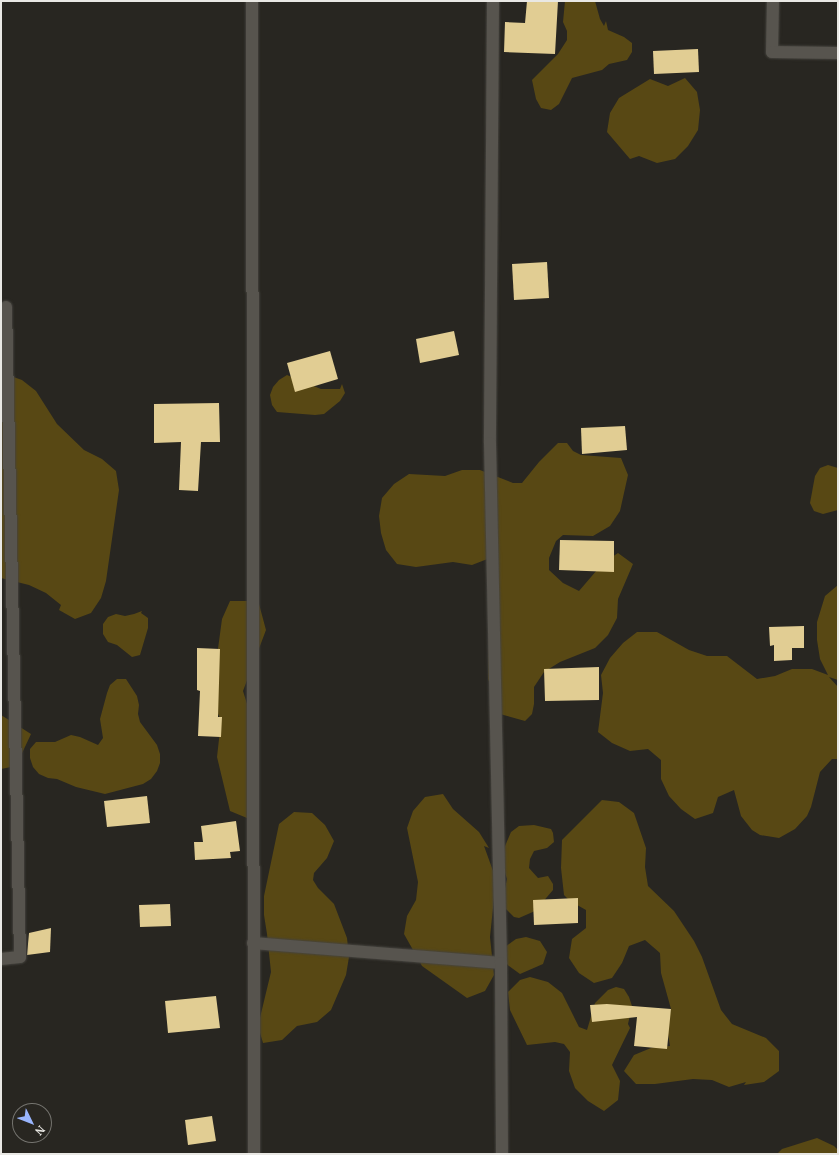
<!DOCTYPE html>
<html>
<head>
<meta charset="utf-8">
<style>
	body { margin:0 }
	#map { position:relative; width:839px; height:1155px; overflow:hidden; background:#282621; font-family:"PT Serif",serif }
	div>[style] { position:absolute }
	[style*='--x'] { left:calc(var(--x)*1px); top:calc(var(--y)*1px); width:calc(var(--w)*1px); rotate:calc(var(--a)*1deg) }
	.green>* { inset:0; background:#584814 }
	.building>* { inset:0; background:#e1cd93 }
	.roads { filter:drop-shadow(0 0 1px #45433e) drop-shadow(0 0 1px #45433e) }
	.service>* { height:12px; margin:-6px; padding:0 6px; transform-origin:6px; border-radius:6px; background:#57544e }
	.minor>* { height:12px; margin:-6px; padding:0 6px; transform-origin:6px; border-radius:6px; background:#57544e }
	span { translate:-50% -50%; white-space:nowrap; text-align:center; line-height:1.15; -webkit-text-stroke:4px #282621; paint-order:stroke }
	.frame { position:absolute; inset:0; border:2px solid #e9e8e4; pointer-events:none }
	.north { position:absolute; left:12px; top:1103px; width:40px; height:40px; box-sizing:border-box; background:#282621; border:1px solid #75746f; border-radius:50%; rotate:133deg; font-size:11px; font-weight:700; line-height:16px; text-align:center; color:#e9e8e4 }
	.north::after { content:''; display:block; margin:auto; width:14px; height:18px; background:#99b5fd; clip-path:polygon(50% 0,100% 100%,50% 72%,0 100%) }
</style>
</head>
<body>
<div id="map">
	<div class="green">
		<div style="clip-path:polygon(565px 1px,595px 1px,600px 19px,604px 26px,606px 21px,608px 30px,624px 37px,632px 43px,632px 52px,627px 60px,609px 64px,602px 70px,572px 78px,559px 104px,551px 110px,541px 108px,536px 99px,532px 80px,558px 54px,567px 40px,567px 31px,563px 22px)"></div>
		<div style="clip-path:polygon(685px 78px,697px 92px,700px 110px,698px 130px,688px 146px,675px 159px,657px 163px,639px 156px,630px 159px,607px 132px,610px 113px,619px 98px,650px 79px,668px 86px)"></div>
		<div style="clip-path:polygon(2px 373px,22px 380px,36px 391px,57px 424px,84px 450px,102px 459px,116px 471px,119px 490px,106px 581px,101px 598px,91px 613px,75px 619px,59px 610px,61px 605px,46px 593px,29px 585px,1px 578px)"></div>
		<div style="clip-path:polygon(287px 375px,321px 389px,340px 389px,342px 384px,345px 393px,340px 401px,324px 414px,315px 415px,277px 412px,272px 405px,270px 395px,273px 387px,279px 380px)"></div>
		<div style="clip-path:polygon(558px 443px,567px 443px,573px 451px,581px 455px,621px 458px,628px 475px,620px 511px,610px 526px,593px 536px,563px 535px,556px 541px,549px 558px,549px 570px,563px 583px,579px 591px,603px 563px,618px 553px,633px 564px,618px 599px,617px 618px,608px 635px,595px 648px,560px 662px,544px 672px,534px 687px,534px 704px,532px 714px,525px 721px,500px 714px,488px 679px,490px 558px,472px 565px,453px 562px,416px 567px,397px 564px,386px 550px,381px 533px,379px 516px,382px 498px,394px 484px,409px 474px,445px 476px,462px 470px,480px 470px,513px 483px,522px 483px,539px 462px)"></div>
		<div style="clip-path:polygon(828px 465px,838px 468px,838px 510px,823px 514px,814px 511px,810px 503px,815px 476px,820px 468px)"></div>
		<div style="clip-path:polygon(838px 585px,838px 680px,829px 677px,838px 687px,838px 759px,832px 759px,820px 772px,811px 807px,807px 816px,795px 829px,779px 838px,760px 835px,752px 830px,741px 816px,734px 790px,718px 797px,713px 813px,695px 819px,681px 809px,669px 796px,661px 779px,661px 760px,648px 749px,630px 751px,612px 743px,598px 732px,603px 693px,601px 675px,610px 658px,623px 643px,637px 632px,657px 632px,689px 650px,707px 656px,727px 656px,757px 679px,775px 676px,792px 669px,812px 669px,828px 675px,820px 659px,817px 640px,817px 622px,825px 596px)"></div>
		<div style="clip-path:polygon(230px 601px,249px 601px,259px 604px,266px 630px,243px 691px,254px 726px,255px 802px,247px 818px,230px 811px,217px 757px,221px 721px,214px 704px,217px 656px,222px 619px)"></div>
		<div style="clip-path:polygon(142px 611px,141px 613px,148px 618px,148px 628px,140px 655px,132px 657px,117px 645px,108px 642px,103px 634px,103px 624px,108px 617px,116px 614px,125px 616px,134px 614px)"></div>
		<div style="clip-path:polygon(117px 679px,126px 679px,137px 696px,139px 705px,138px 714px,140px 722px,157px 745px,160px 754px,160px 763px,157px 771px,151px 779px,143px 784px,105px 794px,76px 787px,57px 779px,48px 778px,39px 774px,33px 767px,30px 758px,30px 749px,36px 742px,55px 742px,71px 735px,80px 737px,98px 745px,103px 738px,100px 719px,107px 693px,110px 685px)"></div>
		<div style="clip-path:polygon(1px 715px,31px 734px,16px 766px,1px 769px)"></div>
		<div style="clip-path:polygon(443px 794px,453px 809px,479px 832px,489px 848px,484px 846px,496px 879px,490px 937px,494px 975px,485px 991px,467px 998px,422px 966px,404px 934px,407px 916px,416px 900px,418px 882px,407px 828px,413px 811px,425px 797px)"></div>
		<div style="clip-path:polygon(602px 800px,619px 802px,634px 813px,646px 848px,645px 867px,648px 886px,674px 911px,694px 941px,702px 957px,721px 1010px,732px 1024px,766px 1038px,779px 1051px,779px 1071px,764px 1082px,744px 1085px,746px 1082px,729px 1087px,712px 1080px,693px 1079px,655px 1084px,636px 1084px,624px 1071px,634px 1055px,651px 1048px,670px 1046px,667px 1028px,671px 1009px,661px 973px,660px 953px,645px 940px,629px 946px,622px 963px,612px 978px,594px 983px,579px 973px,569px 958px,572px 939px,586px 928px,586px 910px,570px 901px,564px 895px,561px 868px,562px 840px)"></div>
		<div style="clip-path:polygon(294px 812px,312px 813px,325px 825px,334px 841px,327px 858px,314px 873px,313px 880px,318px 888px,334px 904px,347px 938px,349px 957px,346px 975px,331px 1010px,317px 1022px,297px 1026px,282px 1040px,263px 1043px,258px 1026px,271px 972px,267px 934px,264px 915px,264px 896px,279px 824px)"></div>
		<div style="clip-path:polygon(534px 825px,551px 829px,553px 833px,554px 842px,547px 848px,534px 851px,530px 859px,529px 868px,538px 878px,548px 876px,553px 884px,553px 890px,535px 911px,519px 918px,514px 917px,504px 907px,503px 898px,507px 879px,500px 858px,511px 832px,519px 826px)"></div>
		<div style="clip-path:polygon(526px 937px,540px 941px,547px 952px,543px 964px,520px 974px,505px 963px,505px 947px,516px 939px)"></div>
		<div style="clip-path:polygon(530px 977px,548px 982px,562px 993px,579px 1027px,587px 1030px,595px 1003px,608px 990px,616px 987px,624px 989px,629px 997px,632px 1006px,628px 1024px,630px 1028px,612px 1065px,620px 1081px,618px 1100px,604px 1111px,588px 1101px,575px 1088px,569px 1071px,570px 1052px,564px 1044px,555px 1042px,527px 1045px,510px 1010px,508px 992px,520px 980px)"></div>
		<div style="clip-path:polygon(817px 1138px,834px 1146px,838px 1150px,838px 1154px,777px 1154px,782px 1149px)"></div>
	</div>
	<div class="building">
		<div style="clip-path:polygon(527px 1px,558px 1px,555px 54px,504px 52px,505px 22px,525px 23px)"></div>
		<div style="clip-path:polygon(698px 49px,699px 72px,654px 74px,653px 51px)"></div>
		<div style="clip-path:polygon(547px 262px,549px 298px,514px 300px,512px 264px)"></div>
		<div style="clip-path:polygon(454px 331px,459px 355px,420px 363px,416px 339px)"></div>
		<div style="clip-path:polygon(330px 351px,338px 379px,295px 392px,287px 363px)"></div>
		<div style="clip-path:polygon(219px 403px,220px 442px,201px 442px,198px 491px,179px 490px,181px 442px,154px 443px,154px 404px)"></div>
		<div style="clip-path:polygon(625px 426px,627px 450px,582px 454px,581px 428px)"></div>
		<div style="clip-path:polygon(560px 540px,614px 541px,614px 572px,559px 570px)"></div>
		<div style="clip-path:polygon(804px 626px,804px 648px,792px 648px,792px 660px,774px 661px,774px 645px,770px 646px,769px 627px)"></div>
		<div style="clip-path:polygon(197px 648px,220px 649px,218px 717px,222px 717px,221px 737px,198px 736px,200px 691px,197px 690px)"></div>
		<div style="clip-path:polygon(599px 667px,599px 700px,545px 701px,544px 669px)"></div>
		<div style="clip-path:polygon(147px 796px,150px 823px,107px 827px,104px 801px)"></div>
		<div style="clip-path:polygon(236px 821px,240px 851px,230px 852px,231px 858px,195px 860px,194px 842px,203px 842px,201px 826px)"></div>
		<div style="clip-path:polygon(578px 898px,578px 923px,534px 925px,533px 900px)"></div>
		<div style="clip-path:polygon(170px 904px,171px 926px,140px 927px,139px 905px)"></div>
		<div style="clip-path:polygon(51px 928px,50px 952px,27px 955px,29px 933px)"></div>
		<div style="clip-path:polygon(216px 996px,220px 1028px,168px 1033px,165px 1001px)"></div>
		<div style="clip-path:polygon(607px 1004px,671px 1009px,667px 1049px,634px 1046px,637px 1017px,592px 1022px,590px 1005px)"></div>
		<div style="clip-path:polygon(212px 1116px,216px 1141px,188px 1145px,185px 1120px)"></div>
	</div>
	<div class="roads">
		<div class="service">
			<div style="--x:772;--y:52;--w:51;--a:-88.9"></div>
			<div style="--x:253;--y:943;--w:249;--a:4.6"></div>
			<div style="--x:1;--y:959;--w:19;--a:-6"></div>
			<div style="--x:20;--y:957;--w:650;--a:-91.23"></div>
		</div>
		<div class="minor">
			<div style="--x:252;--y:1;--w:1153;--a:89.9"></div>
			<div style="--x:493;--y:1;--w:442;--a:90.4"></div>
			<div style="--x:490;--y:443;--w:520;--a:88.79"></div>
			<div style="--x:501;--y:963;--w:191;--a:89.7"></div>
			<div style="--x:772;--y:52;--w:66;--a:0.9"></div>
		</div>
	</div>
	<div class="frame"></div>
	<div class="north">N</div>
</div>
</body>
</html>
